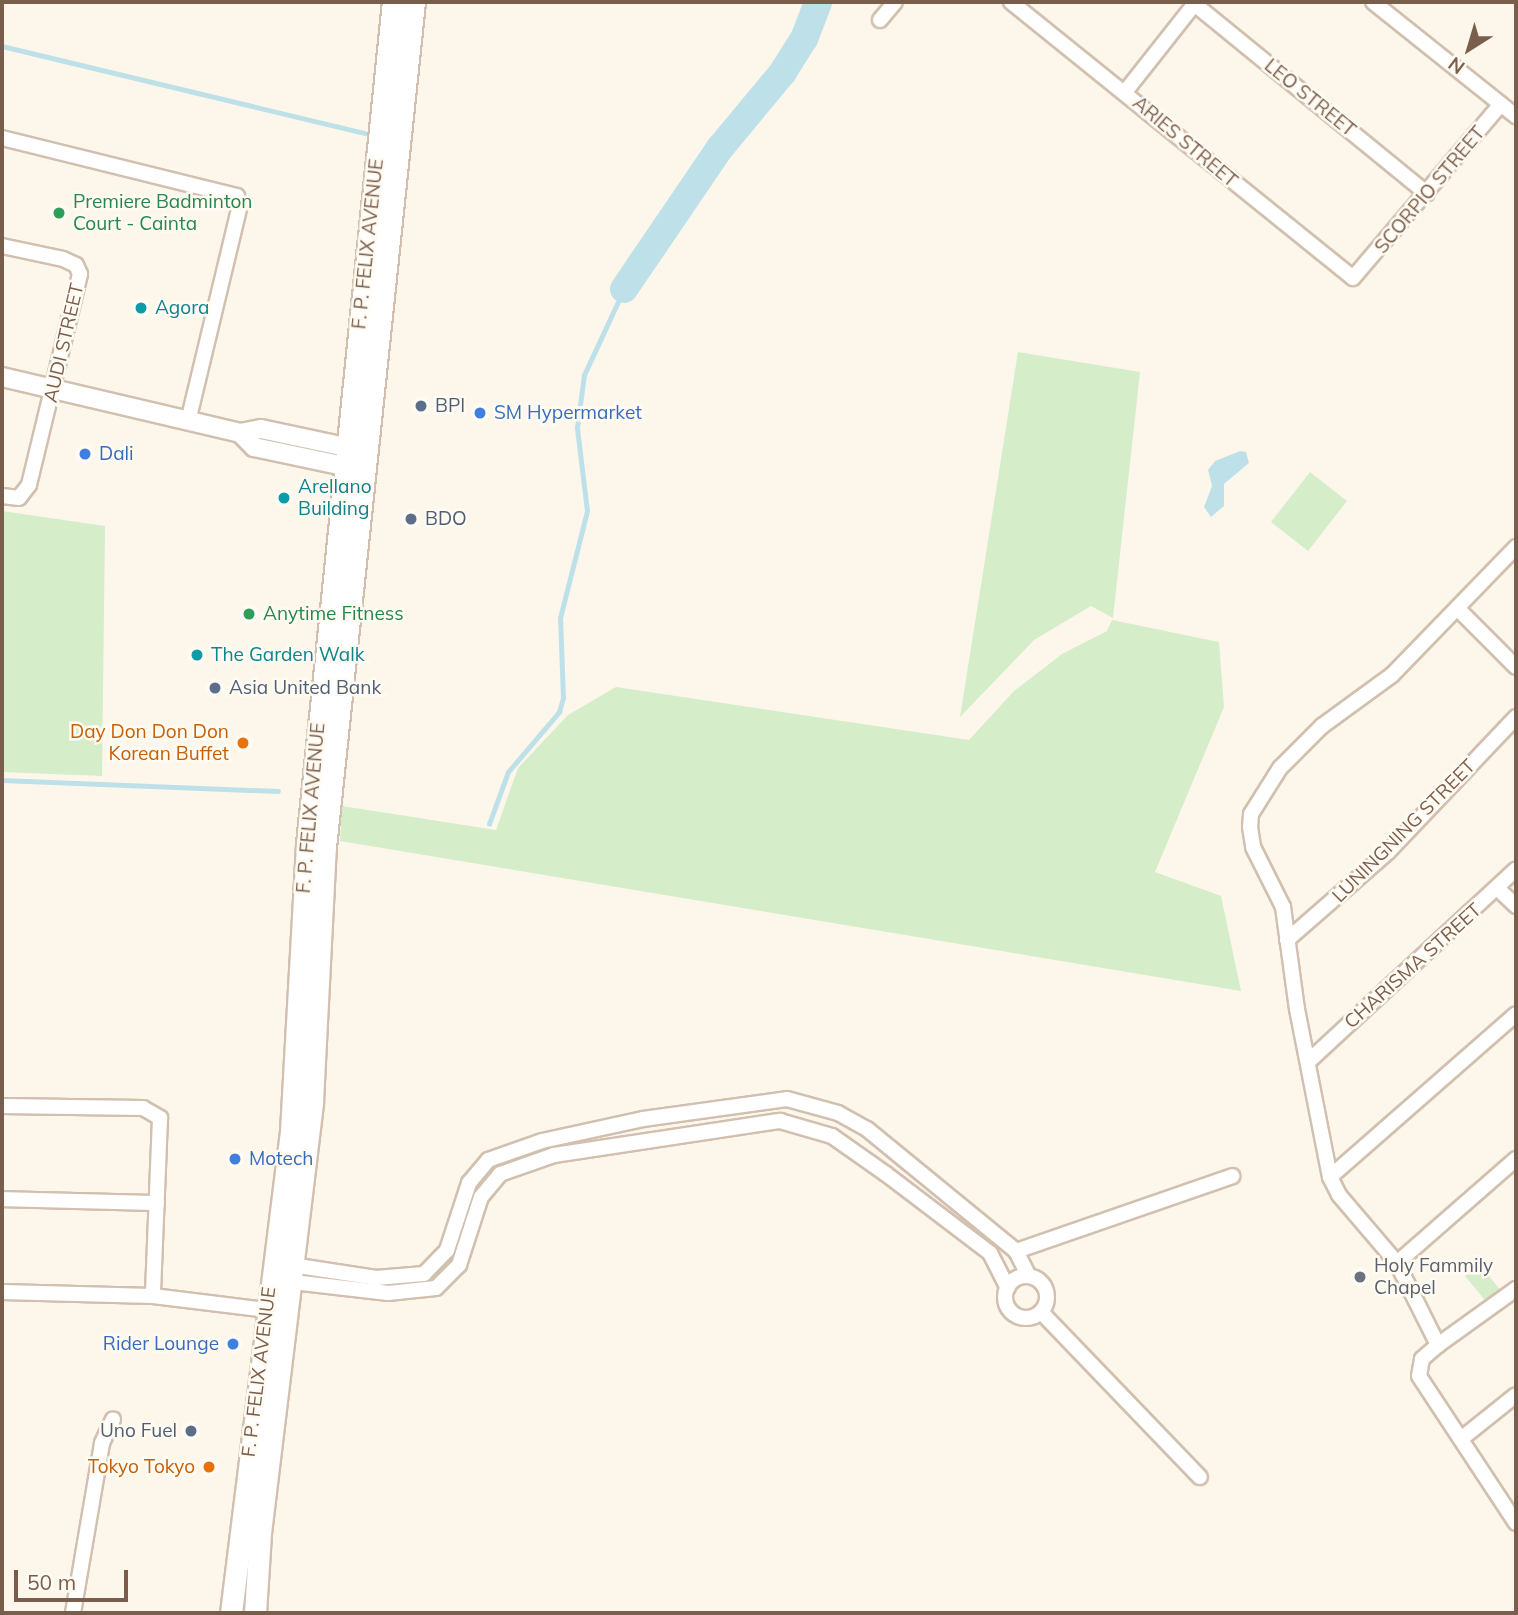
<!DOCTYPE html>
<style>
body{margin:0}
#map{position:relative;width:1518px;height:1615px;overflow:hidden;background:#fdf7eb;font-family:Mulish,sans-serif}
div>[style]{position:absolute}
.green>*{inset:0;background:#d5edc8}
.water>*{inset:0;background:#bee1e9}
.stream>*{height:4.5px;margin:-2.25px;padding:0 2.25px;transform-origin:2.25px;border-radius:2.25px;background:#bee1e9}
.river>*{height:28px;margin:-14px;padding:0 14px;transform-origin:14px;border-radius:14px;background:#bee1e9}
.roads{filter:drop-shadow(2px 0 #d1c0af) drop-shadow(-2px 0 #d1c0af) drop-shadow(0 2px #d1c0af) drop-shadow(0 -2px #d1c0af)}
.minor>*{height:14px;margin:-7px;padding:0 7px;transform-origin:7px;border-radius:7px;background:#fff}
.minor>.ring{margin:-7px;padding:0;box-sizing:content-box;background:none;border:14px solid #fff;border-radius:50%}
.tertiary>*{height:18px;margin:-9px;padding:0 9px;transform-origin:9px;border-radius:9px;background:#fff}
.secondary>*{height:21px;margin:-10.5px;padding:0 10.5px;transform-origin:10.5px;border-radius:10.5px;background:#fff}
.dots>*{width:19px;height:19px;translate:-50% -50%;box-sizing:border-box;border:4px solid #fffbf2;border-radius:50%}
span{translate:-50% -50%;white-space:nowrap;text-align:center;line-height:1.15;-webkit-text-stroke:5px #fffbf2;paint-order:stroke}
.street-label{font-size:19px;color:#7a5e4c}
.leisure-label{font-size:19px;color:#27864d}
.left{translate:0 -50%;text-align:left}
.culture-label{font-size:19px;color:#0d838f}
.service-label{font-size:19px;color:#4e5e75}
.right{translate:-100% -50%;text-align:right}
.shop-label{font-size:19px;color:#366cbe}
.food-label{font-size:19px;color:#c56008}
.worship-label{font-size:19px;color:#5b616d}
.frame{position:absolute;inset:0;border:4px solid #7a5e4c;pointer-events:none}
.north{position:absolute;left:1434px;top:14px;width:70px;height:70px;-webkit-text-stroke:5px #fffbf2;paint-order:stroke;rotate:217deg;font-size:19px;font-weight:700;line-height:28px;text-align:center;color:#7a5e4c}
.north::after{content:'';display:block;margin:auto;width:24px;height:32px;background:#7a5e4c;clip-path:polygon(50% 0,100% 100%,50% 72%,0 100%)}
.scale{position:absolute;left:14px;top:1570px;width:114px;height:32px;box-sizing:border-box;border:4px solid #7a5e4c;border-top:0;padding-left:9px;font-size:21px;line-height:24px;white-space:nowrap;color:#7a5e4c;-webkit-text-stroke:5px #fffbf2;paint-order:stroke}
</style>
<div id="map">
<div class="green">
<i style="clip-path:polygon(1018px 352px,1140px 372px,1113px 618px,1091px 606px,1034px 640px,960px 717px)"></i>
<i style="clip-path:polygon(1310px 472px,1347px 501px,1308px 551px,1271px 522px)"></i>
<i style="clip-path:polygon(2px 511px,105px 526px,102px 776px,2px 772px)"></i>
<i style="clip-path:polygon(1112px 620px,1219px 642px,1224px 707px,1155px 872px,1221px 896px,1241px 991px,340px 841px,342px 806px,496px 830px,518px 768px,568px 715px,616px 687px,969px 740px,1014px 691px,1062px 654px,1107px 631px)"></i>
<i style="clip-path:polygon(1479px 1264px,1502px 1292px,1488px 1304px,1465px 1276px)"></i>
</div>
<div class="water">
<i style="clip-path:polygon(1240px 451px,1246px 452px,1249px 463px,1224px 484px,1224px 506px,1211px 517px,1204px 507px,1212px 486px,1208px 470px,1215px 461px)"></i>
</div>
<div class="stream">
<i style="left:2px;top:46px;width:373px;rotate:13.5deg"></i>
<i style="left:2px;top:780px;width:276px;rotate:2.3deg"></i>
<i style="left:489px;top:824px;width:55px;rotate:-69.9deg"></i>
<i style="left:508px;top:772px;width:79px;rotate:-49.6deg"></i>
<i style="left:559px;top:712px;width:15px;rotate:-74deg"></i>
<i style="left:563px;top:698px;width:80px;rotate:-92.1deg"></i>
<i style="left:560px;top:618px;width:110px;rotate:-75.8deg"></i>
<i style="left:587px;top:511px;width:84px;rotate:-96.9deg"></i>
<i style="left:577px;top:428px;width:53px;rotate:-82.5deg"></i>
<i style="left:584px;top:375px;width:95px;rotate:-65.1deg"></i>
</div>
<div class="river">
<i style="left:624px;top:289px;width:171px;rotate:-55.8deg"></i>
<i style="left:720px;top:148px;width:99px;rotate:-50.3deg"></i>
<i style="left:783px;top:72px;width:39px;rotate:-58deg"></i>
<i style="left:804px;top:39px;width:40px;rotate:-69deg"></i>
</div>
<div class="roads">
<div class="minor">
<i style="left:1011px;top:2px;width:439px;rotate:38.9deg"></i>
<i style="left:1353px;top:278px;width:228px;rotate:-49.6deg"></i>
<i style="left:1192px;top:2px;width:303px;rotate:39.2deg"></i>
<i style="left:1373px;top:2px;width:183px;rotate:38.6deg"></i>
<i style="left:880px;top:20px;width:23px;rotate:-50deg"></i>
<i style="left:1125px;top:92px;width:115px;rotate:-51.7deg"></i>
<i style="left:2px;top:138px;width:242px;rotate:13.9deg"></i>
<i style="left:237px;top:196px;width:9px;rotate:72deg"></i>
<i style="left:240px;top:205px;width:222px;rotate:103.5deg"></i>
<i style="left:2px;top:246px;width:62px;rotate:12deg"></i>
<i style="left:63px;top:259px;width:14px;rotate:25deg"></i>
<i style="left:76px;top:265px;width:10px;rotate:66deg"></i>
<i style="left:80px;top:274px;width:217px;rotate:103.6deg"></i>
<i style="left:29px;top:485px;width:16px;rotate:128deg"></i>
<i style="left:19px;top:498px;width:17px;rotate:-173deg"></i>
<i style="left:1516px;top:547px;width:178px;rotate:134.1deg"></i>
<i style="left:1392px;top:675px;width:87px;rotate:143.9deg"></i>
<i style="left:1322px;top:726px;width:59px;rotate:135deg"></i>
<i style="left:1280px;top:768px;width:54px;rotate:122.2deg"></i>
<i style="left:1251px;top:814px;width:13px;rotate:94deg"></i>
<i style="left:1250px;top:827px;width:20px;rotate:81deg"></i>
<i style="left:1253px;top:847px;width:67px;rotate:63.4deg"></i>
<i style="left:1283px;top:907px;width:103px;rotate:82.2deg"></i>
<i style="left:1297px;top:1009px;width:171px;rotate:78.9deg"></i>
<i style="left:1330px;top:1177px;width:20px;rotate:63deg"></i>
<i style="left:1339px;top:1195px;width:89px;rotate:49.5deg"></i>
<i style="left:1397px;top:1263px;width:92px;rotate:63.4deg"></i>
<i style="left:1438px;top:1345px;width:21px;rotate:139deg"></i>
<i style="left:1422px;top:1359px;width:17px;rotate:100deg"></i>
<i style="left:1419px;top:1376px;width:176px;rotate:56.6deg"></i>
<i style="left:1457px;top:608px;width:83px;rotate:45deg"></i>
<i style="left:1498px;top:889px;width:25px;rotate:43deg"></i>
<i style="left:1287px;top:940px;width:134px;rotate:-41.1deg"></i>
<i style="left:1388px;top:852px;width:186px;rotate:-46.5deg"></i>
<i style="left:1309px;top:1061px;width:282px;rotate:-42.8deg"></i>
<i style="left:2px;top:1106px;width:141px;rotate:0.8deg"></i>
<i style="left:143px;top:1108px;width:20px;rotate:30deg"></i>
<i style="left:160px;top:1118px;width:178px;rotate:92.3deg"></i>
<i style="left:1330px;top:1177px;width:247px;rotate:-41.2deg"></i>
<i style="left:2px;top:1199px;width:155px;rotate:1.5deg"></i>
<i style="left:1016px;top:1251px;width:229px;rotate:-19.1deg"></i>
<i style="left:1397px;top:1263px;width:158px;rotate:-41.2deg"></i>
<i style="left:285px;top:1264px;width:92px;rotate:8.7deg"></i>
<i style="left:376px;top:1278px;width:48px;rotate:-4.8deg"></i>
<i style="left:424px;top:1274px;width:33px;rotate:-46deg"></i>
<i style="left:447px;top:1250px;width:71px;rotate:-71.8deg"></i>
<i style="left:469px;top:1183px;width:30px;rotate:-50deg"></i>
<i style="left:488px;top:1160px;width:57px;rotate:-19.4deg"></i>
<i style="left:542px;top:1141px;width:103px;rotate:-12.3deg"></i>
<i style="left:643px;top:1119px;width:145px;rotate:-7.9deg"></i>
<i style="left:787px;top:1099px;width:53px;rotate:15.4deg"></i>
<i style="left:838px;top:1113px;width:33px;rotate:29deg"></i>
<i style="left:867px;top:1129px;width:193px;rotate:39.3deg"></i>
<i style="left:1016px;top:1251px;width:28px;rotate:63deg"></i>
<i class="ring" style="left:1005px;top:1276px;width:28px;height:28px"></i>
<i style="left:284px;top:1281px;width:105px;rotate:6.6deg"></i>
<i style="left:388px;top:1293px;width:48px;rotate:-5.9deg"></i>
<i style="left:436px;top:1288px;width:33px;rotate:-45deg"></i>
<i style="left:459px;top:1265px;width:71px;rotate:-72.1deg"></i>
<i style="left:481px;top:1197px;width:30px;rotate:-50deg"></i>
<i style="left:500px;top:1174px;width:57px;rotate:-19.4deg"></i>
<i style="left:554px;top:1155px;width:229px;rotate:-8.6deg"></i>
<i style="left:780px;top:1121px;width:54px;rotate:16.1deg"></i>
<i style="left:832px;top:1136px;width:66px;rotate:35.1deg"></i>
<i style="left:886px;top:1174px;width:131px;rotate:37.2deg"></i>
<i style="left:990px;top:1253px;width:39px;rotate:63deg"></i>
<i style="left:2px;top:1292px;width:151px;rotate:1.5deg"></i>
<i style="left:153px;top:1296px;width:124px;rotate:7deg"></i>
<i style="left:1041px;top:1312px;width:229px;rotate:46.1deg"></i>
<i style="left:1438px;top:1345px;width:96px;rotate:-35.7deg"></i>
<i style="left:1461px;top:1439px;width:70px;rotate:-38.7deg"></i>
<i style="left:73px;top:1613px;width:172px;rotate:-80.3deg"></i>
<i style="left:102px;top:1443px;width:26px;rotate:-65deg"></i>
</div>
<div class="tertiary">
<i style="left:2px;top:377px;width:244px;rotate:13.2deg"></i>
<i style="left:240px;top:433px;width:21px;rotate:-11deg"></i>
<i style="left:261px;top:429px;width:101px;rotate:12deg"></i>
<i style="left:240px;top:433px;width:20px;rotate:45deg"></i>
<i style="left:254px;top:447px;width:106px;rotate:11.9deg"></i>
</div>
<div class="secondary">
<i style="left:231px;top:1613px;width:486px;rotate:-82.9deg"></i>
<i style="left:291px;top:1131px;width:287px;rotate:-86.8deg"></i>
<i style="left:307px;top:844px;width:846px;rotate:-84.17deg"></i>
<i style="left:255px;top:1613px;width:80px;rotate:-86.4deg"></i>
<i style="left:260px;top:1533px;width:435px;rotate:-83.1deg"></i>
<i style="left:312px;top:1101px;width:254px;rotate:-87.1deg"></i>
<i style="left:325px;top:847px;width:850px;rotate:-83.99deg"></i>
</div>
</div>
<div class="dots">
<i style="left:59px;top:213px;background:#2e9e5b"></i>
<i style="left:141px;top:308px;background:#0f9aa8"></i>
<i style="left:421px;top:406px;background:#5c6f8a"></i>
<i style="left:480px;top:413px;background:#3f7fe0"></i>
<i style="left:85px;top:454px;background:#3f7fe0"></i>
<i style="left:284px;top:498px;background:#0f9aa8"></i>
<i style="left:411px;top:519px;background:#5c6f8a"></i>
<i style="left:249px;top:614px;background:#2e9e5b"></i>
<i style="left:197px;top:655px;background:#0f9aa8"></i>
<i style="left:215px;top:688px;background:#5c6f8a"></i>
<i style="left:243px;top:743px;background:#e8710a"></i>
<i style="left:235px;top:1159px;background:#3f7fe0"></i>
<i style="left:1360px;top:1277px;background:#6b7280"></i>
<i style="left:233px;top:1344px;background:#3f7fe0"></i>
<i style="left:191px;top:1431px;background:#5c6f8a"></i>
<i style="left:209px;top:1467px;background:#e8710a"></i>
</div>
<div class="street-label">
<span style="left:1310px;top:98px;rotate:39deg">LEO STREET</span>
<span style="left:1185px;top:142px;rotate:40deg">ARIES STREET</span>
<span style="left:1430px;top:190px;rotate:-50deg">SCORPIO STREET</span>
<span style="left:368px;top:244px;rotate:-84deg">F. P. FELIX AVENUE</span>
<span style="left:64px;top:343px;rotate:-77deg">AUDI STREET</span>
<span style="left:311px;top:808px;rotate:-85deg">F. P. FELIX AVENUE</span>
<span style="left:1404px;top:831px;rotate:-45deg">LUNINGNING STREET</span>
<span style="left:1413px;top:966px;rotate:-42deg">CHARISMA STREET</span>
<span style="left:259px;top:1372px;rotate:-83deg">F. P. FELIX AVENUE</span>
</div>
<div class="leisure-label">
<span class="left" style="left:73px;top:213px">Premiere Badminton<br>Court - Cainta</span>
<span class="left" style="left:263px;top:614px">Anytime Fitness</span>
</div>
<div class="culture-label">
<span class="left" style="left:155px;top:308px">Agora</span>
<span class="left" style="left:298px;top:498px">Arellano<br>Building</span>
<span class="left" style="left:211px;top:655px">The Garden Walk</span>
</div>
<div class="service-label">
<span class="left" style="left:435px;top:406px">BPI</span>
<span class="left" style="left:425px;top:519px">BDO</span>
<span class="left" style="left:229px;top:688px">Asia United Bank</span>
<span class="right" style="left:177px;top:1431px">Uno Fuel</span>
</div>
<div class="shop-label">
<span class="left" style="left:494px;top:413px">SM Hypermarket</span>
<span class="left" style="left:99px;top:454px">Dali</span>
<span class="left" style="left:249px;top:1159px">Motech</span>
<span class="right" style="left:219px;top:1344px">Rider Lounge</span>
</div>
<div class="food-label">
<span class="right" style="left:229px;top:743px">Day Don Don Don<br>Korean Buffet</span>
<span class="right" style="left:195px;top:1467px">Tokyo Tokyo</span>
</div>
<div class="worship-label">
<span class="left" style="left:1374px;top:1277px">Holy Fammily<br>Chapel</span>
</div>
<div class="frame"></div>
<div class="north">N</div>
<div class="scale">50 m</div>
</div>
